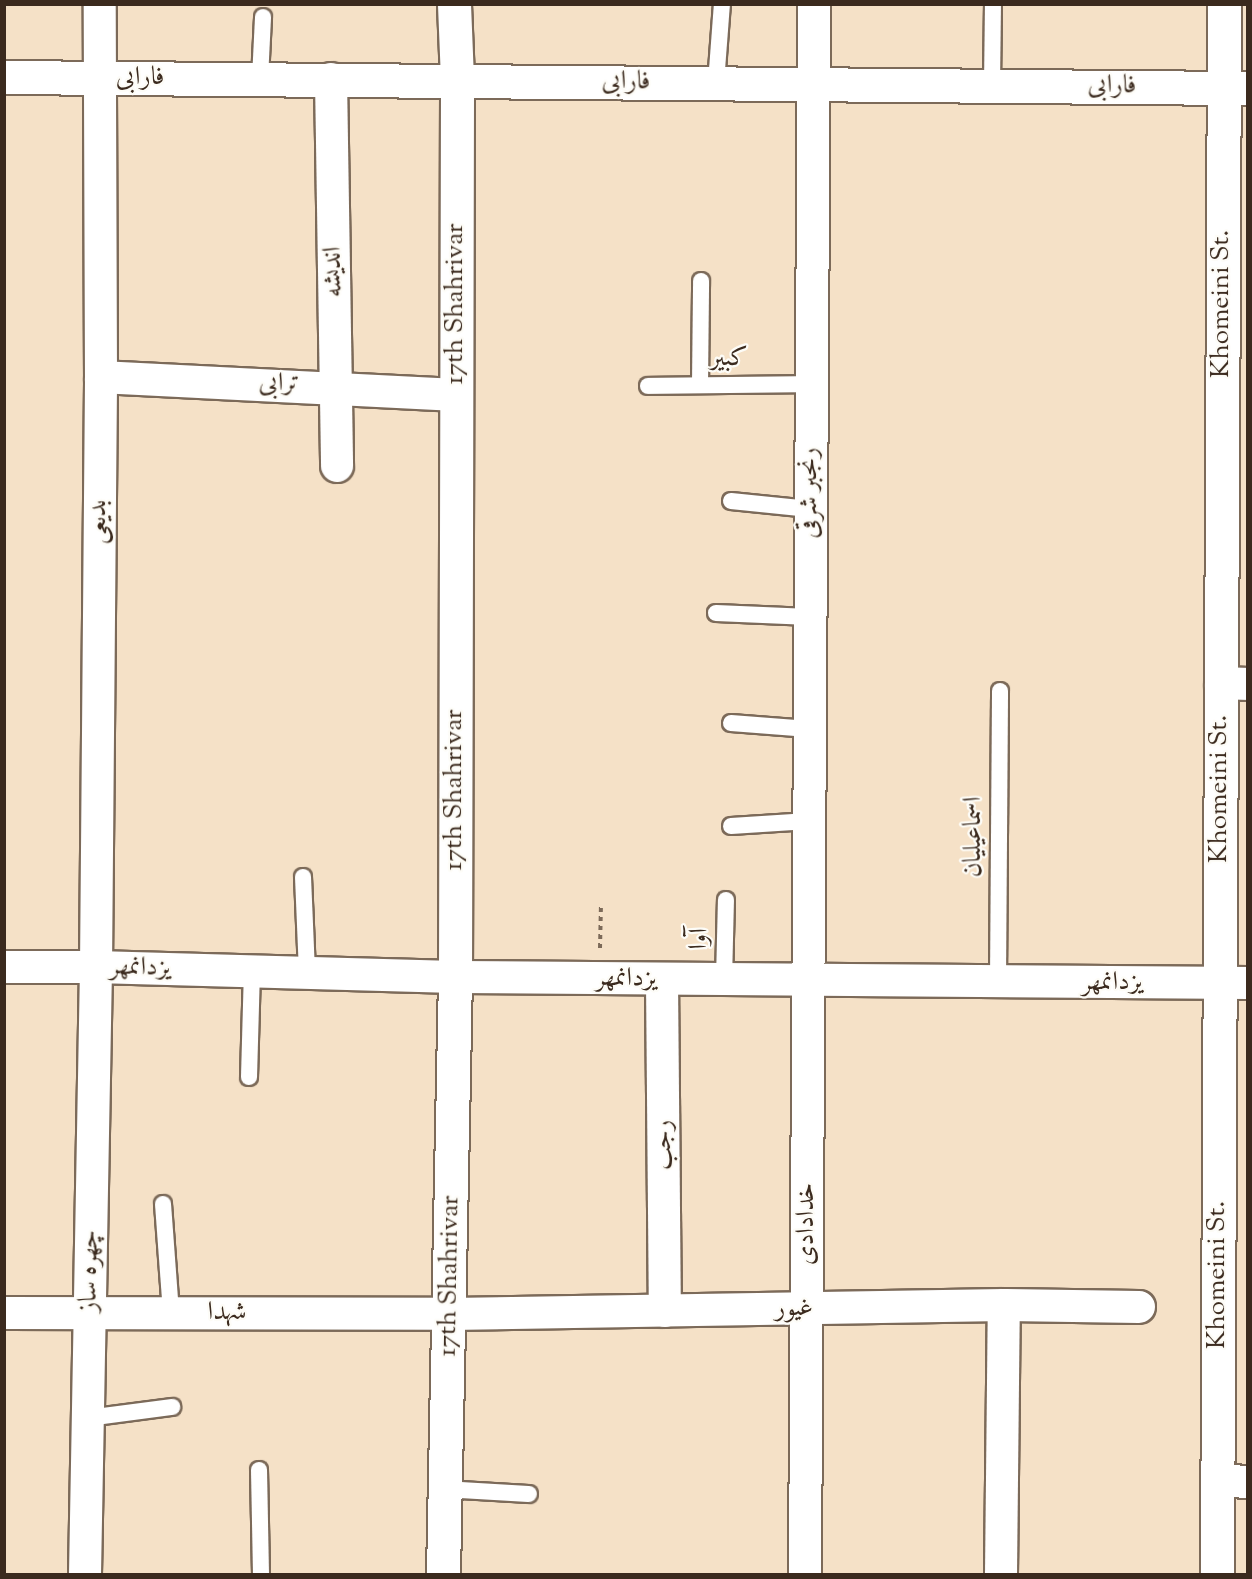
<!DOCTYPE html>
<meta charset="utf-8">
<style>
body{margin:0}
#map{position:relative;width:1252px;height:1579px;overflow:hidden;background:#f5e1c7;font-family:"Sorts Mill Goudy",Amiri,serif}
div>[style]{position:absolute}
.path>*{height:4px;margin-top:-2px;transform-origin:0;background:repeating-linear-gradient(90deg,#7c6a59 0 4.5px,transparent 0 9px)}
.roads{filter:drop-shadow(2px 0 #7c6a59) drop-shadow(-2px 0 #7c6a59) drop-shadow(0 2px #7c6a59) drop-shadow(0 -2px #7c6a59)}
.lane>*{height:16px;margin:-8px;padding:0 8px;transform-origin:8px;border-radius:8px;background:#fff}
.street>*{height:32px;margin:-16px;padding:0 16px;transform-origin:16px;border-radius:16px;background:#fff}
.secondary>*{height:33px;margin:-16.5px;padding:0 16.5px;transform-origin:16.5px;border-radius:16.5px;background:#fff}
span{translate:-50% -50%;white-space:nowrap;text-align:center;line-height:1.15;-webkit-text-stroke:4.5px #fdfcf7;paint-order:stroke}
.street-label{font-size:26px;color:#3b2a1e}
.frame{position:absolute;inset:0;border:6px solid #3b2a1e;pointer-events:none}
</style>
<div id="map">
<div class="path">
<i style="left:600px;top:948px;width:44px;rotate:-88.7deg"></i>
</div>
<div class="roads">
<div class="lane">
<i style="left:260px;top:79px;width:62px;rotate:-87.2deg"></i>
<i style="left:716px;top:83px;width:79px;rotate:-85.7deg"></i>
<i style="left:992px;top:85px;width:81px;rotate:-89.3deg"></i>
<i style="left:700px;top:385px;width:104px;rotate:-89.4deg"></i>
<i style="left:648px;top:386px;width:163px;rotate:-0.7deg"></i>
<i style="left:731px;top:501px;width:79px;rotate:5.8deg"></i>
<i style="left:716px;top:613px;width:94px;rotate:2.4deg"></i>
<i style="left:731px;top:723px;width:78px;rotate:4.4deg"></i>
<i style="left:731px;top:826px;width:78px;rotate:-3.7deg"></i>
<i style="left:303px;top:877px;width:96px;rotate:87.6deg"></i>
<i style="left:724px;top:980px;width:80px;rotate:-88.6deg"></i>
<i style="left:998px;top:982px;width:291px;rotate:-89.6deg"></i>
<i style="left:249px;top:1077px;width:105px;rotate:-88.4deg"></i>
<i style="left:163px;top:1204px;width:109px;rotate:85.8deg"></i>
<i style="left:88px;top:1418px;width:85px;rotate:-7.5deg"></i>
<i style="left:259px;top:1470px;width:104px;rotate:88.9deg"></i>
<i style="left:443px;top:1489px;width:86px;rotate:3.3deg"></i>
</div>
<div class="street">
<i style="left:331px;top:79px;width:387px;rotate:89.1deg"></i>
<i style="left:101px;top:377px;width:355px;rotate:2.9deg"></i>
<i style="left:1221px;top:683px;width:27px;rotate:2deg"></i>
<i style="left:4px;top:967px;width:92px"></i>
<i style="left:96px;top:967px;width:359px;rotate:1.6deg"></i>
<i style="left:455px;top:977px;width:793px;rotate:0.43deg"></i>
<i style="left:662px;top:980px;width:331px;rotate:89.5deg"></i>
<i style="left:4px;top:1313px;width:446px;rotate:0.1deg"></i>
<i style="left:450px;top:1314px;width:554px;rotate:-0.93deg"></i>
<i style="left:1004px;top:1305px;width:135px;rotate:0.8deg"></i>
<i style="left:1218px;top:1480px;width:30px;rotate:4deg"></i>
<i style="left:85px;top:1574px;width:607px;rotate:-88.96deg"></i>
<i style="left:96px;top:967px;width:590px;rotate:-89.51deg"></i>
<i style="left:101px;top:377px;width:373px;rotate:-90.2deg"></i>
<i style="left:805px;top:1574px;width:1570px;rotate:-89.67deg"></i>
<i style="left:1001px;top:1574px;width:269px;rotate:-89.4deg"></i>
</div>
<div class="secondary">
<i style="left:4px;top:77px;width:1244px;rotate:0.51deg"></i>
<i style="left:443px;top:1574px;width:597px;rotate:-88.85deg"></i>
<i style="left:455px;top:977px;width:898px;rotate:-89.87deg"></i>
<i style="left:457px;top:79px;width:75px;rotate:-92.3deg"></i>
<i style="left:1217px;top:1574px;width:1570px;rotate:-89.74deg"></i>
</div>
</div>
<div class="street-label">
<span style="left:140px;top:78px">فارابی</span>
<span style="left:626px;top:82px;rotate:1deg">فارابی</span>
<span style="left:1112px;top:86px;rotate:1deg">فارابی</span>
<span style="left:334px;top:272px;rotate:-91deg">اندیشه</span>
<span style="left:456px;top:304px;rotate:-90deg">17th Shahrivar</span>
<span style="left:1222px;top:304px;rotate:-90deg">Khomeini St.</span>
<span style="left:729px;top:359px">کبیر</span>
<span style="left:279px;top:384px;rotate:2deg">ترابی</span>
<span style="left:810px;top:493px;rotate:-90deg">رنجبر شرقی</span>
<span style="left:99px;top:522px;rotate:-90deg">بدیعی</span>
<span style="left:1220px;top:789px;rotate:-90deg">Khomeini St.</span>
<span style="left:455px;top:790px;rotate:-90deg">17th Shahrivar</span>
<span style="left:974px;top:837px;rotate:-90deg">اسماعیلیان</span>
<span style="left:700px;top:939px;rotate:-88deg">آوا</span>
<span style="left:140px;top:968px;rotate:2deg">یزدانمهر</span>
<span style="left:626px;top:979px;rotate:1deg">یزدانمهر</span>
<span style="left:1112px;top:983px">یزدانمهر</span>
<span style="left:664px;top:1145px;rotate:-90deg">رجب</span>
<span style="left:807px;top:1224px;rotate:-90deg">خدادادی</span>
<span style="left:90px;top:1271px;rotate:-89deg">چهره ساز</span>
<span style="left:1218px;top:1275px;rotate:-90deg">Khomeini St.</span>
<span style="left:450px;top:1276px;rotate:-89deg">17th Shahrivar</span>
<span style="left:794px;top:1309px;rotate:-1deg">غیور</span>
<span style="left:227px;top:1313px">شهدا</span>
</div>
<div class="frame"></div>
</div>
